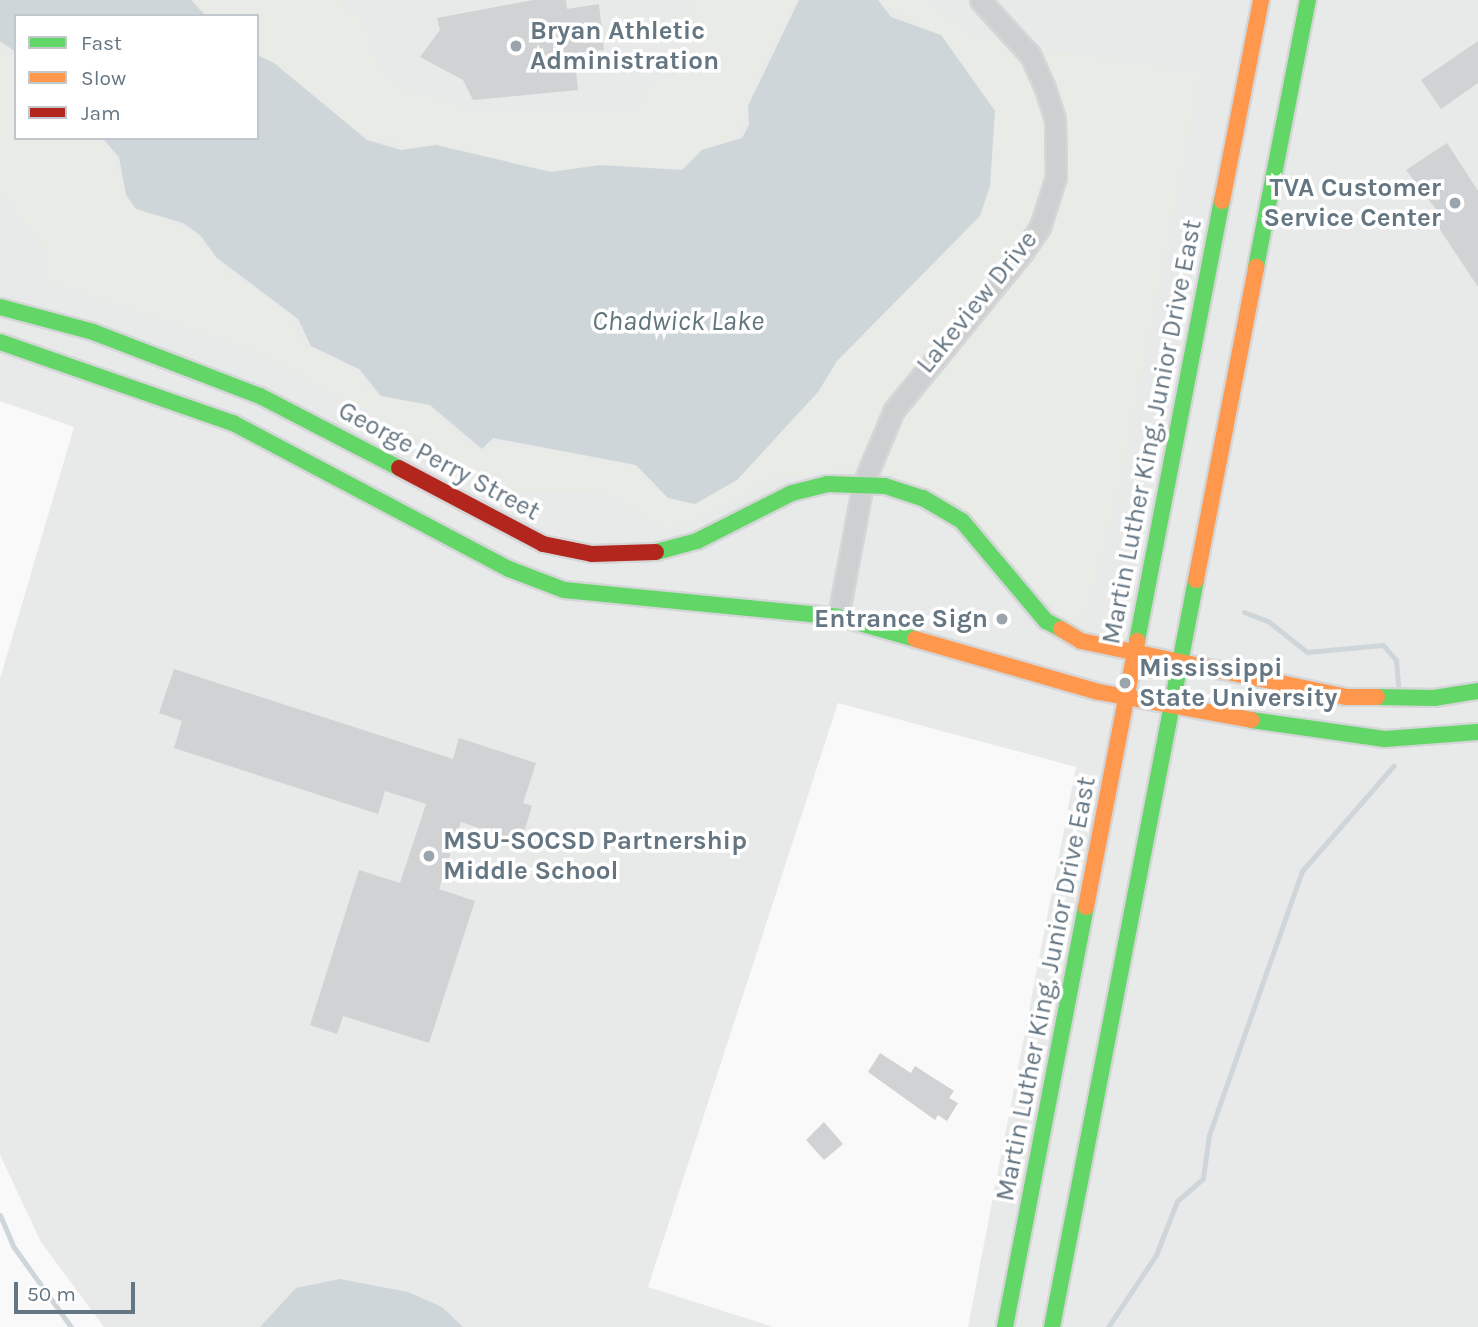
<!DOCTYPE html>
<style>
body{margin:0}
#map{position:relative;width:1478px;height:1327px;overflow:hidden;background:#f9f9f9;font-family:Karla,sans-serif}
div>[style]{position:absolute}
.built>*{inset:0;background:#e8e9e9}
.green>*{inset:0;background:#e8ebe6}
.water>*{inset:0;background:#ced6d9}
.stream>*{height:5px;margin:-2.5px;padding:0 2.5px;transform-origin:2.5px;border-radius:2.5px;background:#ced6d9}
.building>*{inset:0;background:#d0d2d3}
.roads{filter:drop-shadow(2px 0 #d5d6d7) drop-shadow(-2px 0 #d5d6d7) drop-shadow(0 2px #d5d6d7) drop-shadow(0 -2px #d5d6d7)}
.street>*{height:19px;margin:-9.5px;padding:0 9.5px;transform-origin:9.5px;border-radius:9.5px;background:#cecfd0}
.fast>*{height:16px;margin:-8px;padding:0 8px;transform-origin:8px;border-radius:8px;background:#63d668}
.slow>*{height:16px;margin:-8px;padding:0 8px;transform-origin:8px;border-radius:8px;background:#ff974d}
.jam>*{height:16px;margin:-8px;padding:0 8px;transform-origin:8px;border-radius:8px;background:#b3261e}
.dots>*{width:19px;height:19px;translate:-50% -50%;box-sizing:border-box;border:4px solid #fff;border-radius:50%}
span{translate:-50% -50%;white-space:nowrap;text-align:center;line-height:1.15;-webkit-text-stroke:7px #fff;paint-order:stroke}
.poi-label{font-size:26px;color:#657683;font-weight:700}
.left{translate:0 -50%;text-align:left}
.right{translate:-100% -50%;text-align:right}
.street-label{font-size:26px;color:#657683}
.water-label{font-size:28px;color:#60757c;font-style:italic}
.legend{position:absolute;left:14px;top:14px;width:245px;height:126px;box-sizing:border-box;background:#fff;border:2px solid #c1c8cd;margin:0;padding:9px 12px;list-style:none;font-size:21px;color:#657683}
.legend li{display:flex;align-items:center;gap:14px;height:35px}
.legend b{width:35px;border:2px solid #c1c8cd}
.scale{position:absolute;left:14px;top:1282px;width:121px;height:32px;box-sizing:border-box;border:4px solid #657683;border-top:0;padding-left:9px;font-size:21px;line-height:24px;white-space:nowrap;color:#657683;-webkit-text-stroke:5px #fff;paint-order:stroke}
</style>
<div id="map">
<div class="built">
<i style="clip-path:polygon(evenodd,0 0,1478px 0,1478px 1327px,968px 1327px,1076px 767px,838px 703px,648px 1287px,773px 1327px,104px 1327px,41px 1242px,0 1155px,0 679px,74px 427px,0 401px,0 0,16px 16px,257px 16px,257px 138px,16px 138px,16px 16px)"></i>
</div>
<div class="green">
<i style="clip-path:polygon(192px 0,340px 0,347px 12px,357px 9px,377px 62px,396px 87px,479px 113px,629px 113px,644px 104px,643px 87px,676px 75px,692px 38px,685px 22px,695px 0,796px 0,753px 86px,740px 131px,726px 150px,705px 164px,603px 175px,503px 169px,364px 135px,257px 55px,257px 16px,207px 16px)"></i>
<i style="clip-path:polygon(873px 0,924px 0,974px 37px,1201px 73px,1124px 468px,1082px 631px,894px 476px,846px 469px,769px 479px,705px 516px,666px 528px,615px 497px,582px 491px,518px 494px,258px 352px,42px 279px,44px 248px,0 191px,0 47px,16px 57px,16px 138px,97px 138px,112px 154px,130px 205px,195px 233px,229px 274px,285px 308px,304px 347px,351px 368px,370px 391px,429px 406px,468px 443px,575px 452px,636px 467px,652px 480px,938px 35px)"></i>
</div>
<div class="water">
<i style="clip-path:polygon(0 0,191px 0,206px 16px,16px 16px,16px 52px,0 41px)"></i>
<i style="clip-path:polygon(799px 0,878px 0,891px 17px,941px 35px,995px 111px,990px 186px,980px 216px,837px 361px,818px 392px,737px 480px,695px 504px,668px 498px,636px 465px,493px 438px,482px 449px,430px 405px,381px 396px,359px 369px,311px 346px,298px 319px,217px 258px,200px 235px,183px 223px,136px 209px,126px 195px,119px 157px,102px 138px,257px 138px,257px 55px,274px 63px,367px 140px,401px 150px,436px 145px,551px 172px,600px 165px,682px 170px,702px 150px,742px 138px,749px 125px,748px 106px)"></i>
<i style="clip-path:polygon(340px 1279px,408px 1292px,442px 1307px,463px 1327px,260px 1327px,296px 1288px)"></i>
</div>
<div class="stream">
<i style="left:1244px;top:612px;width:26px;rotate:21deg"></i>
<i style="left:1268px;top:621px;width:50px;rotate:38.5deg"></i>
<i style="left:1307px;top:652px;width:76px;rotate:-5.3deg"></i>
<i style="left:1383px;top:645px;width:20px;rotate:49deg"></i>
<i style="left:1396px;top:660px;width:25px;rotate:85deg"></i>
<i style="left:0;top:1215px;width:34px;rotate:67deg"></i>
<i style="left:13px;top:1246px;width:100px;rotate:54.4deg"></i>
<i style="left:1108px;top:1327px;width:87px;rotate:-56.3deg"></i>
<i style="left:1156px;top:1255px;width:58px;rotate:-68.7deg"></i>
<i style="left:1177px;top:1201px;width:35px;rotate:-41deg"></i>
<i style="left:1203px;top:1178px;width:43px;rotate:-82.1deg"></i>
<i style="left:1209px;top:1135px;width:280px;rotate:-70.6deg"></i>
<i style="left:1302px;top:871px;width:140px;rotate:-49deg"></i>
</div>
<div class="building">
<i style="clip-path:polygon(533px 0,566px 0,567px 9px,599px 4px,604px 50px,574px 53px,578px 90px,473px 100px,463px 80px,420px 57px,440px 30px,437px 18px)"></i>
<i style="clip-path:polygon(1478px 41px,1478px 83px,1441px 109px,1421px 80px)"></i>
<i style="clip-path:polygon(1447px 143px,1478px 191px,1478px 287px,1435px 222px,1442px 217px,1406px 170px)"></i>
<i style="clip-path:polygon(174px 669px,453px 759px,459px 738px,536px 763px,523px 803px,532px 806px,521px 842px,461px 822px,439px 889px,475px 901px,429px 1043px,343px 1016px,337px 1034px,310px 1025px,359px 870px,400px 883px,426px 804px,385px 791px,378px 814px,174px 748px,182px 721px,159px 713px)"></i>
<i style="clip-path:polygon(880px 1053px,911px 1073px,915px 1066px,954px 1091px,949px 1098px,958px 1103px,947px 1121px,938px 1115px,935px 1120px,868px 1072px)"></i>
<i style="clip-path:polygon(824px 1122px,843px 1144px,824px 1160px,806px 1140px)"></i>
</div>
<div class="roads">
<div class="street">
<i style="left:838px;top:617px;width:135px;rotate:-79.4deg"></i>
<i style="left:863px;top:484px;width:80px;rotate:-67.3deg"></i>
<i style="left:894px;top:410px;width:203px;rotate:-50.8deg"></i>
<i style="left:1022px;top:253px;width:32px;rotate:-55deg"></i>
<i style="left:1040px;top:227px;width:52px;rotate:-72.3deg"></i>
<i style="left:1056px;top:177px;width:58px;rotate:-91deg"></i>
<i style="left:1055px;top:119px;width:33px;rotate:-108deg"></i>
<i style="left:1045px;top:88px;width:36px;rotate:-114deg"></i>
<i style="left:1030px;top:55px;width:74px;rotate:-132.3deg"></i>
</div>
<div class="fast">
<i style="left:1256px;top:267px;width:272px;rotate:-79deg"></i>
<i style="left:0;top:307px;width:96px;rotate:15deg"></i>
<i style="left:93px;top:332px;width:179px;rotate:21deg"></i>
<i style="left:260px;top:396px;width:157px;rotate:27.4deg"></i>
<i style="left:0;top:342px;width:247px;rotate:19.2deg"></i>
<i style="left:233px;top:423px;width:312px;rotate:27.9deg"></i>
<i style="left:509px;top:569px;width:59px;rotate:20.9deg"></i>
<i style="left:564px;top:590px;width:275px;rotate:5.6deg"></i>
<i style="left:838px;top:617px;width:80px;rotate:15.9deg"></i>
<i style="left:656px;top:552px;width:42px;rotate:-15deg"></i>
<i style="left:697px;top:541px;width:106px;rotate:-26.8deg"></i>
<i style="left:792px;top:493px;width:36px;rotate:-14deg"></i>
<i style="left:827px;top:484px;width:58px;rotate:2deg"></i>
<i style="left:885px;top:486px;width:40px;rotate:18deg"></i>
<i style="left:923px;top:498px;width:45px;rotate:30.5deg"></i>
<i style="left:962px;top:521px;width:131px;rotate:50deg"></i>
<i style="left:1046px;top:621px;width:17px;rotate:28deg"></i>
<i style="left:1137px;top:641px;width:448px;rotate:-79.1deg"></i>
<i style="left:1377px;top:697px;width:57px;rotate:1deg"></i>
<i style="left:1434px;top:698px;width:45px;rotate:-9deg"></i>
<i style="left:1251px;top:720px;width:135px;rotate:8.1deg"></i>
<i style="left:1385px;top:739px;width:93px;rotate:-4.3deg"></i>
<i style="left:1005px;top:1327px;width:428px;rotate:-79.1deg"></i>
<i style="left:1052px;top:1327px;width:761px;rotate:-79.09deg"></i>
</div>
<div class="slow">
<i style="left:1222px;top:201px;width:205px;rotate:-79deg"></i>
<i style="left:1196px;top:580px;width:319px;rotate:-79.1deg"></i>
<i style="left:1061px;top:629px;width:23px;rotate:31deg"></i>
<i style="left:1081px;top:641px;width:272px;rotate:11.9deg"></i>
<i style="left:1347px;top:697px;width:30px"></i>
<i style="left:915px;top:639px;width:191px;rotate:16.1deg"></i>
<i style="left:1099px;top:692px;width:155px;rotate:10.4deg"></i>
<i style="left:1086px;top:907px;width:271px;rotate:-79.1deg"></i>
</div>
<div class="jam">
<i style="left:399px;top:468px;width:163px;rotate:27.8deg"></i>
<i style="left:543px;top:544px;width:50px;rotate:11.5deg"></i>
<i style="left:592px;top:554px;width:64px;rotate:-1.8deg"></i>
</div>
</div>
<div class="dots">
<i style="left:516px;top:46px;background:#99a4ac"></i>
<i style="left:1455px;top:203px;background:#99a4ac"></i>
<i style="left:1002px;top:619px;background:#99a4ac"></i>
<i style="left:1125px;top:683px;background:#99a4ac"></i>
<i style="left:429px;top:856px;background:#99a4ac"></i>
</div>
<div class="poi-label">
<span class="left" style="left:530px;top:46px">Bryan Athletic<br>Administration</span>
<span class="right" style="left:1441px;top:203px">TVA Customer<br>Service Center</span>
<span class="right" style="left:988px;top:619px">Entrance Sign</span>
<span class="left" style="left:1139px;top:683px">Mississippi<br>State University</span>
<span class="left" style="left:443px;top:856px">MSU-SOCSD Partnership<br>Middle School</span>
</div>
<div class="street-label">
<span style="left:977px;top:302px;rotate:-51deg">Lakeview Drive</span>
<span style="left:1152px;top:432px;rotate:-79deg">Martin Luther King, Junior Drive East</span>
<span style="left:439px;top:461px;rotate:28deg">George Perry Street</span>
<span style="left:1046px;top:989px;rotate:-79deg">Martin Luther King, Junior Drive East</span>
</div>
<div class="water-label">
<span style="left:678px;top:321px">Chadwick Lake</span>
</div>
<ul class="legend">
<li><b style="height:9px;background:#63d668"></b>Fast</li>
<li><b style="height:9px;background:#ff974d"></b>Slow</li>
<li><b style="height:9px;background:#b3261e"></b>Jam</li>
</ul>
<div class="scale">50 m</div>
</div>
